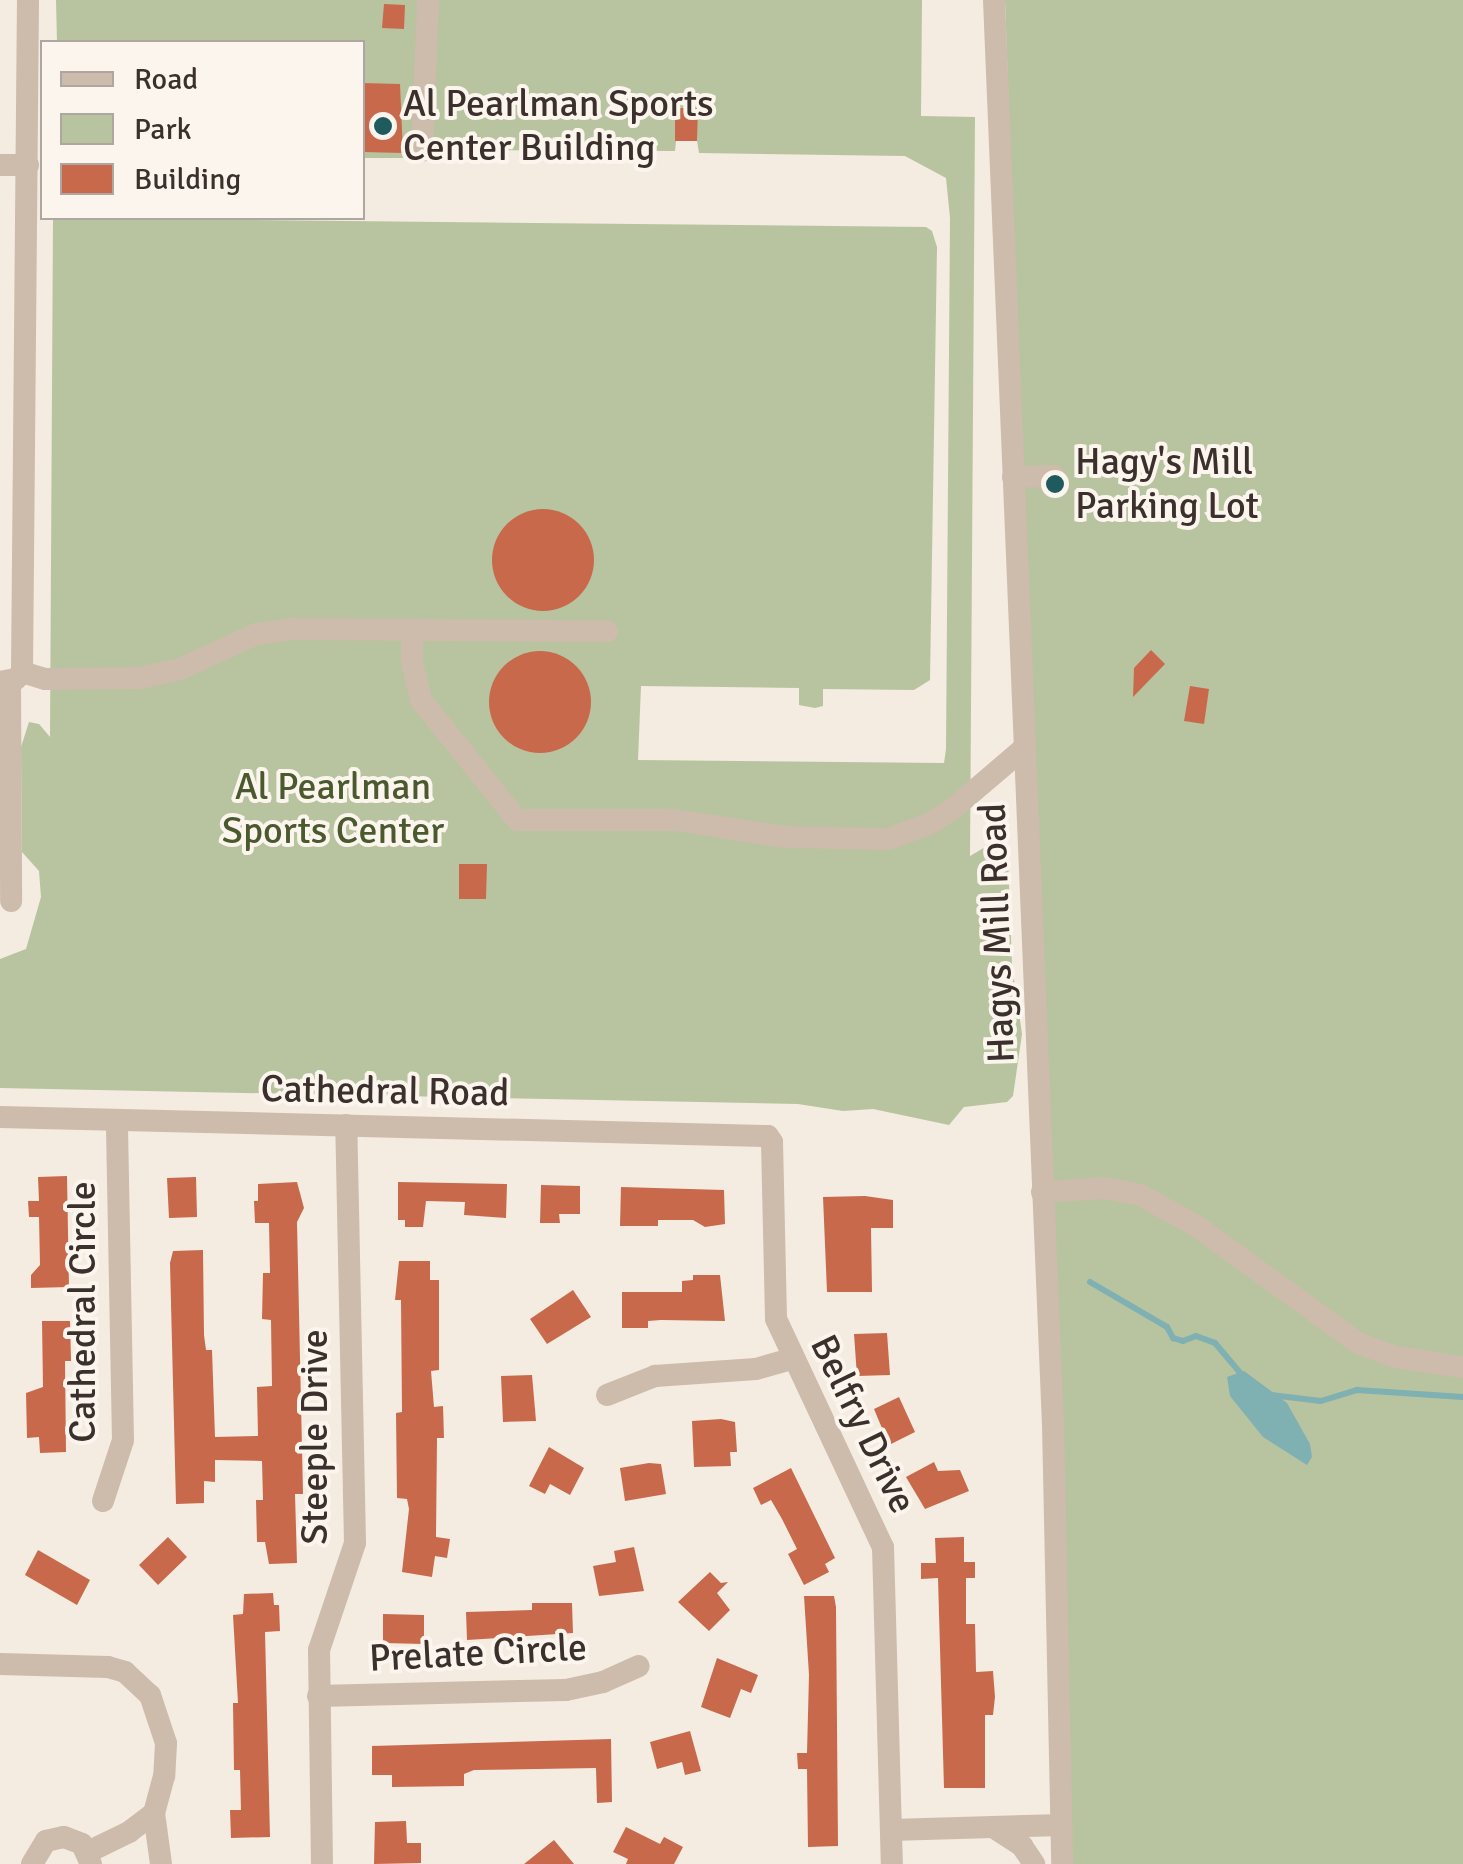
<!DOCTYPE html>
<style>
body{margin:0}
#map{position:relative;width:1463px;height:1864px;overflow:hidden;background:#f4ebe1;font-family:Signika,sans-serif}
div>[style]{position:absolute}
.green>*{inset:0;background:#b8c4a0}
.water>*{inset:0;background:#7fb0b2}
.stream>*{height:6px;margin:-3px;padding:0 3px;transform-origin:3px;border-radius:3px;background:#7fb0b2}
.building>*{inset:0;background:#c8694b}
.round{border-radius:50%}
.minor>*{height:22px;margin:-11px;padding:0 11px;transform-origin:11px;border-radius:11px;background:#cdbbac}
.dots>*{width:28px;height:28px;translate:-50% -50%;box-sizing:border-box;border:5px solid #fbf5ee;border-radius:50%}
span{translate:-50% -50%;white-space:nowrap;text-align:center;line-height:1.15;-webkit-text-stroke:8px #fbf5ee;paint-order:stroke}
.poi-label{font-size:38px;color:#3b302b}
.left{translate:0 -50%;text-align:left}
.park-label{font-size:38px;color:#4a5a2e}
.street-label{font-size:38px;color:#3b302b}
.legend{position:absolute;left:40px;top:40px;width:325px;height:180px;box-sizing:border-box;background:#fbf5ee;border:2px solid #aea6a0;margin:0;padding:12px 18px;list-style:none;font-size:30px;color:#3b302b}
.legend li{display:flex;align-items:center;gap:20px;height:50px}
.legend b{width:50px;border:2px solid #aea6a0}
</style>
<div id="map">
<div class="green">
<i style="clip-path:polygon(56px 0,922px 0,921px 116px,975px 117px,970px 856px,987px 846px,1008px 857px,1012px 966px,1022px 1034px,1013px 1096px,1007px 1102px,964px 1107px,949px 1125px,873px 1109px,843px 1111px,798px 1104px,0 1088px,0 959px,26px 949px,41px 897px,39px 871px,22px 852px,21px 747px,29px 722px,39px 724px,50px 737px,53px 218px,926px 227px,932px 231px,937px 247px,930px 680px,914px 690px,823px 689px,823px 706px,815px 708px,799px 705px,799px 688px,641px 686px,638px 760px,944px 763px,946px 749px,950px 218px,946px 178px,905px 156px,699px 153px,697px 141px,676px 141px,675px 151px,446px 150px,433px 158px,363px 158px,362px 42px,57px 42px)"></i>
<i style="clip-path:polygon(1005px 0,1463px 0,1463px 1864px,1071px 1864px)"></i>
</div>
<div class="water">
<i style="clip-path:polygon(1244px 1371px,1287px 1403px,1310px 1444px,1312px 1457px,1307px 1465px,1263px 1437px,1230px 1396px,1227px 1377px)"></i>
</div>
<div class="stream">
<i style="left:1090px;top:1282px;width:89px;rotate:30.3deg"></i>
<i style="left:1167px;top:1327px;width:13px;rotate:61deg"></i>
<i style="left:1173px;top:1338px;width:10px;rotate:17deg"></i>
<i style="left:1183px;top:1341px;width:14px;rotate:-21deg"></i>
<i style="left:1196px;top:1336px;width:20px;rotate:20deg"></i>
<i style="left:1215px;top:1343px;width:42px;rotate:49.8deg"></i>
<i style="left:1271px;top:1395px;width:50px;rotate:6.8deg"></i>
<i style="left:1321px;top:1401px;width:38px;rotate:-17deg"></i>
<i style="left:1357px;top:1390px;width:106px;rotate:3.8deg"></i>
</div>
<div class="building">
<i style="clip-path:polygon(384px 4px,405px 5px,404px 29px,382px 28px)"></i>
<i style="clip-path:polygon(362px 83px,400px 84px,403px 153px,362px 152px)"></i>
<i style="clip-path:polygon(675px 108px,698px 108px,697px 141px,675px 141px)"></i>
<i class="round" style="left:492px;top:509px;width:102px;height:102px"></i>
<i style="clip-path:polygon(1151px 650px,1165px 664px,1133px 697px,1134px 668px)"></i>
<i class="round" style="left:489px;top:651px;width:102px;height:102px"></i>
<i style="clip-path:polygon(1190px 686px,1209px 689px,1204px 724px,1184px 721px)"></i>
<i style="clip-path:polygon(459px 864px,487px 864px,486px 899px,459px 899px)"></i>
<i style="clip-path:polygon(67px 1176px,69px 1287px,31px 1288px,31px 1275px,40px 1265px,39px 1217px,29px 1217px,28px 1201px,39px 1201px,38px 1177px)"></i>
<i style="clip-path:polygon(196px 1177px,197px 1217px,169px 1218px,167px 1178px)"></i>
<i style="clip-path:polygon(297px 1182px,304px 1208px,297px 1222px,303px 1494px,295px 1494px,297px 1563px,269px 1564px,265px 1542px,257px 1542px,256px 1500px,263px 1500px,262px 1461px,215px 1460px,215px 1482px,204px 1481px,204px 1503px,176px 1504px,170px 1263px,173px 1251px,203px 1250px,204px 1335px,206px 1350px,212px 1350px,215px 1437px,258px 1436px,257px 1387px,272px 1386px,271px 1320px,262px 1319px,263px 1273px,270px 1273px,269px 1223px,255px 1223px,254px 1201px,258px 1201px,258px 1184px)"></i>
<i style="clip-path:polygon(398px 1182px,507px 1184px,506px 1218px,464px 1215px,465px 1202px,426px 1201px,423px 1227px,405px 1227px,405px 1220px,398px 1220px)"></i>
<i style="clip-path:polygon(541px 1185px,580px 1186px,580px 1214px,559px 1214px,560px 1223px,540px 1223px)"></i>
<i style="clip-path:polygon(621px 1187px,724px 1190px,725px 1224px,705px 1227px,693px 1220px,658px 1220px,658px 1226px,620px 1226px)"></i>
<i style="clip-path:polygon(865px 1196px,893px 1200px,893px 1228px,871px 1228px,872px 1292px,827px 1292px,823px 1197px)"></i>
<i style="clip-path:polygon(399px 1261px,430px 1261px,430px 1280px,439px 1280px,439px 1370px,431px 1371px,434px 1407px,443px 1406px,444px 1438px,437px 1438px,436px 1537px,450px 1539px,447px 1558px,435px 1556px,432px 1577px,402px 1572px,409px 1509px,407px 1499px,397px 1498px,396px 1413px,402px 1412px,401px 1300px,395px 1300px)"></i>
<i style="clip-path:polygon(693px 1275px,720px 1275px,725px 1321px,661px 1320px,648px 1321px,648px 1328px,622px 1328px,622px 1292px,682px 1292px,682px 1281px,693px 1280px)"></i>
<i style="clip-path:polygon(573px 1290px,591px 1317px,547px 1344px,530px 1319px)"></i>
<i style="clip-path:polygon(42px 1321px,70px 1321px,71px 1361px,65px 1361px,66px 1452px,40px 1453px,39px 1437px,27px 1438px,26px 1393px,43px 1387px)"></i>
<i style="clip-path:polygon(887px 1333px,890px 1375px,857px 1376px,854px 1334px)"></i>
<i style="clip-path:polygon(532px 1375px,536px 1421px,503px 1422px,501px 1376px)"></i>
<i style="clip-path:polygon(899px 1397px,915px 1432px,889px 1445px,874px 1409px)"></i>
<i style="clip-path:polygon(721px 1419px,735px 1422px,737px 1452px,730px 1452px,731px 1466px,694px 1467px,692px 1421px)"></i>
<i style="clip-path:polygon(549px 1447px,584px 1468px,570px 1495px,550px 1484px,545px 1494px,529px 1486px)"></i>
<i style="clip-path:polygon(934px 1462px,938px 1471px,960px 1470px,969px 1491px,925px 1509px,906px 1477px)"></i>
<i style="clip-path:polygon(649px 1463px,661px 1464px,666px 1494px,625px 1501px,620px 1468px)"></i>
<i style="clip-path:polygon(791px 1468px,835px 1558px,825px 1564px,829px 1572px,804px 1585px,788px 1554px,797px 1549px,782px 1519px,771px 1500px,761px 1505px,753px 1488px)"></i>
<i style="clip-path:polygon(168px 1537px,187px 1557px,158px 1585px,139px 1565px)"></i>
<i style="clip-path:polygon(964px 1537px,964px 1562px,975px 1562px,975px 1578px,966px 1578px,966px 1624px,975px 1624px,976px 1672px,993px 1671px,995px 1697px,993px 1715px,985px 1715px,985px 1788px,944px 1788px,938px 1578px,921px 1579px,921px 1563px,936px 1563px,935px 1538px)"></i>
<i style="clip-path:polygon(634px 1547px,644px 1591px,599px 1596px,593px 1566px,616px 1562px,614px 1551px)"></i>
<i style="clip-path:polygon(38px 1550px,90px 1580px,77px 1605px,25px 1575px)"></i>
<i style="clip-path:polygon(710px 1572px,721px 1583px,728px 1582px,717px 1593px,730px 1610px,709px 1631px,678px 1602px)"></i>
<i style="clip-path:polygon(273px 1593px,274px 1605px,279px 1605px,280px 1631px,265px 1632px,270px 1837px,231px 1838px,230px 1810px,241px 1810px,240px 1770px,234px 1770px,233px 1703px,238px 1703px,233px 1615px,243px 1614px,244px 1594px)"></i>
<i style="clip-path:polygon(804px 1596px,834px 1596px,836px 1607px,838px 1846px,808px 1847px,807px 1769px,798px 1769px,797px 1753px,807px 1753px,809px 1675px)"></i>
<i style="clip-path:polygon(532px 1603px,572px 1603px,573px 1633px,467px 1640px,466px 1612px,532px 1610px)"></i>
<i style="clip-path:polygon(383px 1614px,424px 1615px,424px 1644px,383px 1643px)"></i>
<i style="clip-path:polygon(717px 1658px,758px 1675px,751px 1693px,741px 1689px,730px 1718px,701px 1707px)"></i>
<i style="clip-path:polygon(690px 1731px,701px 1771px,685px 1775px,682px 1762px,657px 1769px,650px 1742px)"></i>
<i style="clip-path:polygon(611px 1739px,612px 1802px,597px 1803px,596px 1768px,474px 1770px,464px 1774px,464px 1786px,392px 1787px,392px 1775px,372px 1775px,372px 1746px)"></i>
<i style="clip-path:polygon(406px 1821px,407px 1843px,421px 1843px,421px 1863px,374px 1864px,375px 1822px)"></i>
<i style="clip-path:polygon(626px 1827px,660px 1844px,664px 1837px,683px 1847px,674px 1864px,626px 1864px,628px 1859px,613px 1852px)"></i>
<i style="clip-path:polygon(554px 1840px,574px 1864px,524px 1864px)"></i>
</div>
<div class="minor">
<i style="left:994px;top:0;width:1424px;rotate:87.63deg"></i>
<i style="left:1053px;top:1423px;width:441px;rotate:88.8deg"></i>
<i style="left:422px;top:151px;width:151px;rotate:-87.7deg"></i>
<i style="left:0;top:165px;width:28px"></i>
<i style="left:1013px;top:477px;width:41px;rotate:-1.4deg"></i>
<i style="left:412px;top:629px;width:34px;rotate:90deg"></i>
<i style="left:412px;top:663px;width:38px;rotate:76deg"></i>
<i style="left:421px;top:700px;width:154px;rotate:51.3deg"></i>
<i style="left:517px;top:820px;width:159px"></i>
<i style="left:676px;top:820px;width:110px;rotate:8.9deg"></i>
<i style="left:785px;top:837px;width:103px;rotate:1.1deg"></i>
<i style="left:888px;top:839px;width:46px;rotate:-20.4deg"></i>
<i style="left:931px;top:823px;width:29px;rotate:-34deg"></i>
<i style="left:955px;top:807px;width:91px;rotate:-40.5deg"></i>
<i style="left:22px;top:672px;width:24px;rotate:17deg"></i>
<i style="left:45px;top:679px;width:96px;rotate:-0.6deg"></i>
<i style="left:141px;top:678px;width:40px;rotate:-13deg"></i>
<i style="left:180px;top:669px;width:84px;rotate:-24.7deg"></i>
<i style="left:256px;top:634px;width:36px;rotate:-8deg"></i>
<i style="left:292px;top:629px;width:315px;rotate:0.4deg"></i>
<i style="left:0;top:682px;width:16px;rotate:-11deg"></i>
<i style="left:16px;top:679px;width:9px;rotate:-49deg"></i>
<i style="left:22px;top:672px;width:672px;rotate:-89.49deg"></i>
<i style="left:10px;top:682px;width:219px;rotate:89.7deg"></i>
<i style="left:0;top:1117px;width:768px;rotate:1.42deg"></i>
<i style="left:768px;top:1136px;width:7px;rotate:56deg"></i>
<i style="left:772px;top:1142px;width:177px;rotate:88.7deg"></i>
<i style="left:776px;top:1319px;width:252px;rotate:64.9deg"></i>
<i style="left:883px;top:1547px;width:317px;rotate:88.4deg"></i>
<i style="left:1042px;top:1192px;width:63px;rotate:-3.6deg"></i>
<i style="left:1105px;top:1188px;width:36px;rotate:11deg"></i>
<i style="left:1140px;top:1195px;width:63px;rotate:28.6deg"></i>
<i style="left:1195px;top:1225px;width:201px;rotate:35.9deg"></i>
<i style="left:1358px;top:1343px;width:40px;rotate:20.2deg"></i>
<i style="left:1396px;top:1357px;width:68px;rotate:8.5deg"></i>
<i style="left:607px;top:1395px;width:52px;rotate:-21.6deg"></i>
<i style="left:655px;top:1376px;width:101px;rotate:-4deg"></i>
<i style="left:756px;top:1369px;width:37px;rotate:-16deg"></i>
<i style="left:103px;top:1501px;width:64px;rotate:-71.8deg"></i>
<i style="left:123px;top:1440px;width:320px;rotate:-91.1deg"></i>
<i style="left:0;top:1664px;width:108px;rotate:1.6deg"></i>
<i style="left:108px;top:1667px;width:18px;rotate:16deg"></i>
<i style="left:125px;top:1672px;width:34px;rotate:43deg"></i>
<i style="left:150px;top:1695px;width:51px;rotate:71.6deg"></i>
<i style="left:166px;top:1743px;width:33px;rotate:93deg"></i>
<i style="left:164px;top:1776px;width:38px;rotate:105deg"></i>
<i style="left:154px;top:1813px;width:51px;rotate:82.2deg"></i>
<i style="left:318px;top:1696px;width:248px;rotate:-1.4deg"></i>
<i style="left:566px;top:1690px;width:38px;rotate:-12deg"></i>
<i style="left:603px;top:1682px;width:39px;rotate:-24deg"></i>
<i style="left:993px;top:1827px;width:35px;rotate:33deg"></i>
<i style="left:1022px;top:1846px;width:22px;rotate:56deg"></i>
<i style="left:891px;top:1830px;width:171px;rotate:-1.7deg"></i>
<i style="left:88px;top:1852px;width:46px;rotate:-26deg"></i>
<i style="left:129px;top:1832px;width:31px;rotate:-37deg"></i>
<i style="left:32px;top:1864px;width:27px;rotate:-59deg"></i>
<i style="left:46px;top:1841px;width:18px;rotate:-13deg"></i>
<i style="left:64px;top:1837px;width:19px;rotate:21deg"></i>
<i style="left:82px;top:1844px;width:22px;rotate:66deg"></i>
<i style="left:322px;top:1864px;width:214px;rotate:-90.8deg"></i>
<i style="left:319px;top:1650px;width:113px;rotate:-71.4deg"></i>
<i style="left:355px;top:1543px;width:418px;rotate:-91.2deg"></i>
</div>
<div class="dots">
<i style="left:383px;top:126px;background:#1f5a5e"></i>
<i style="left:1055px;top:484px;background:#1f5a5e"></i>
</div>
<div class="poi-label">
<span class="left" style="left:403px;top:126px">Al Pearlman Sports<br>Center Building</span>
<span class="left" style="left:1075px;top:484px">Hagy's Mill<br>Parking Lot</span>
</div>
<div class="park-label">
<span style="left:333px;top:809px">Al Pearlman<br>Sports Center</span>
</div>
<div class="street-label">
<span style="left:997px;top:933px;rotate:-92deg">Hagys Mill Road</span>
<span style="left:385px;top:1091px;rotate:1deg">Cathedral Road</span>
<span style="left:83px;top:1312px;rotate:-90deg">Cathedral Circle</span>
<span style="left:863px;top:1424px;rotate:64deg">Belfry Drive</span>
<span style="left:315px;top:1437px;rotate:-90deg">Steeple Drive</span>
<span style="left:478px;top:1653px;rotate:-3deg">Prelate Circle</span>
</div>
<ul class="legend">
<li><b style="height:12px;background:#cdbbac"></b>Road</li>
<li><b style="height:28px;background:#b8c4a0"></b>Park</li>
<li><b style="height:28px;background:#c8694b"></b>Building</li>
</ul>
</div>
